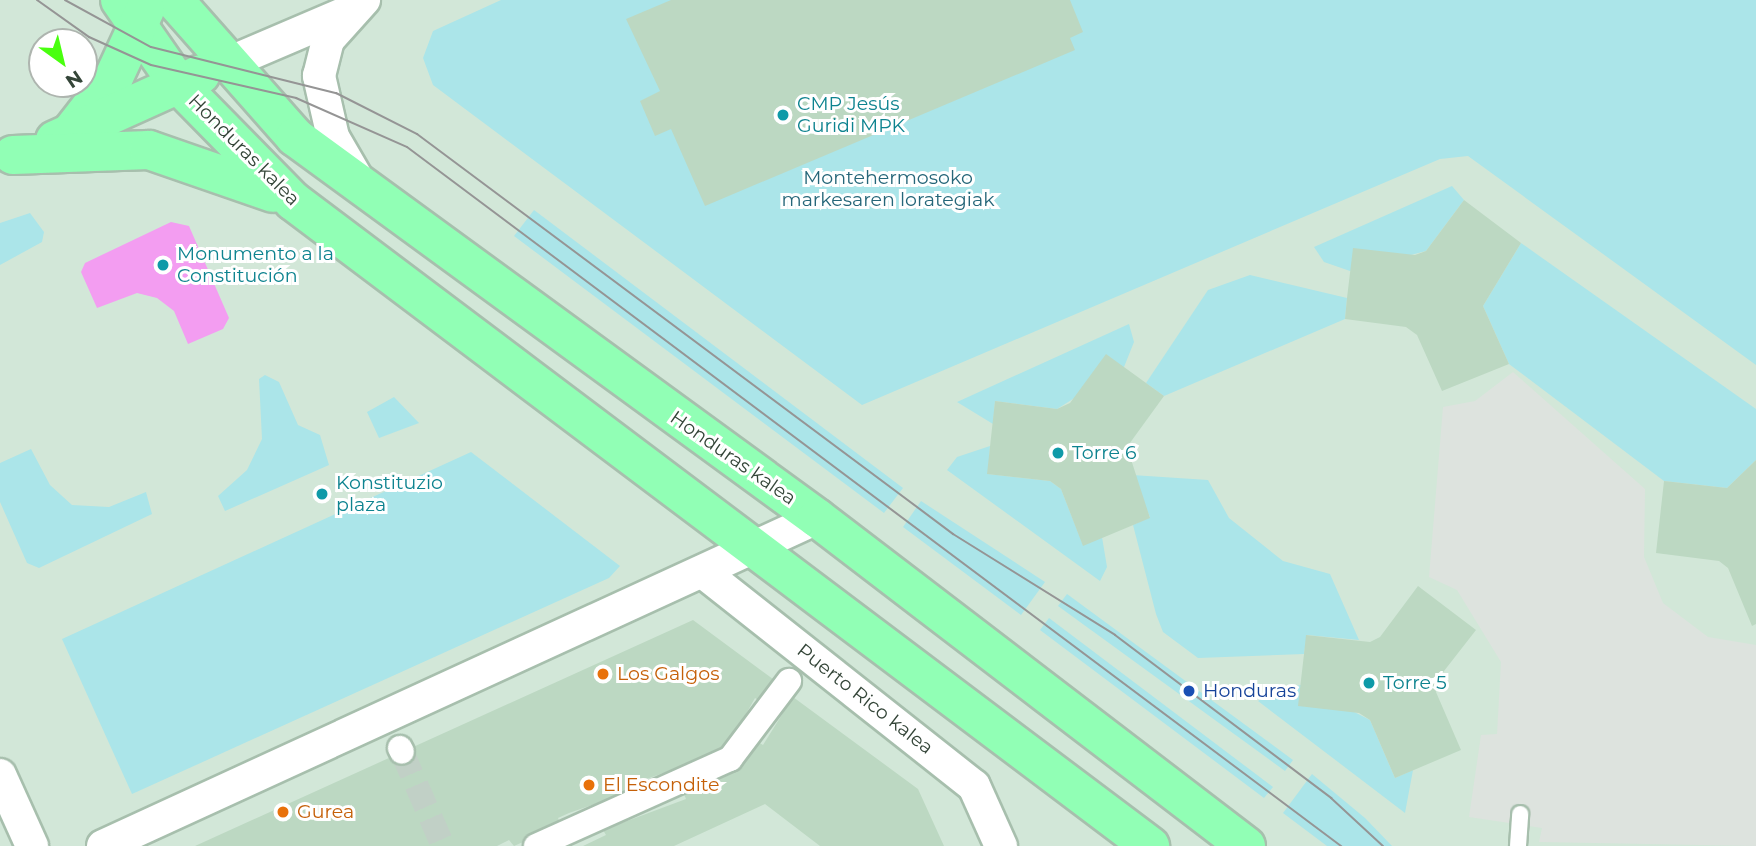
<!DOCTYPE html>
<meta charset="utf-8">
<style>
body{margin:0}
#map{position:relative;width:1756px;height:846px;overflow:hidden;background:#e4f3e9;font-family:Montserrat,sans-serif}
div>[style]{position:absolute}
.residential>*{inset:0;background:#d2e7d8}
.green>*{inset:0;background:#abe5e9}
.parking>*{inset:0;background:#dde3de}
.water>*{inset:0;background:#f39df1}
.building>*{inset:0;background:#bcd8c2}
.pedestrian-tunnel>*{height:24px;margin-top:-12px;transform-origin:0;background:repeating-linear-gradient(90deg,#c1d0c6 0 24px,transparent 0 36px)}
.roads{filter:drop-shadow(2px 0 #a7bfad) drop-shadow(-2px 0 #a7bfad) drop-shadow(0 2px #a7bfad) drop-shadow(0 -2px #a7bfad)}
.service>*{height:16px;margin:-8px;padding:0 8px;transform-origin:8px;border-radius:8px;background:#fff}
.pedestrian>*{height:24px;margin:-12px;padding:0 12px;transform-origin:12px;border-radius:12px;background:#fff}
.minor>*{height:32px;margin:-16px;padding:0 16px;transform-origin:16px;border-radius:16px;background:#fff}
.primary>*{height:38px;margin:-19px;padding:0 19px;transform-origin:19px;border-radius:19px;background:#91ffb5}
.tram>*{height:2px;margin:-1px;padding:0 1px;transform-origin:1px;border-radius:1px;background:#959595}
.dots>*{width:19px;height:19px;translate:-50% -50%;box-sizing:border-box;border:4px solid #fff;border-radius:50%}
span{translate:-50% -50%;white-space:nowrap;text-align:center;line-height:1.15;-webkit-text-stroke:6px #fff;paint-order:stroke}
.culture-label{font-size:19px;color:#0d838f}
.left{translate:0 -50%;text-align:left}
.street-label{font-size:19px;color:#344538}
.park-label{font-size:19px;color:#256679}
.food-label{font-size:19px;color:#c56008}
.transit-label{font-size:19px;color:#164399}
.north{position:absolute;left:28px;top:28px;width:70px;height:70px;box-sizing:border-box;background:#fff;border:2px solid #aeb5af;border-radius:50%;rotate:146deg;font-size:19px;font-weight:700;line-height:28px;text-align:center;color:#344538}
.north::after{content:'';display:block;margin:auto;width:24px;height:32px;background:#49ff0f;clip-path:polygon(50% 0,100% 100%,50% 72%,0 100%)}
</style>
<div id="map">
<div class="residential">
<i style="clip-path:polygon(evenodd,0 0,1756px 0,1756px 846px,0 846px,0 0,42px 42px,84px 42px,84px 84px,42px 84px,42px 42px)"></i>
</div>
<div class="green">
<i style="clip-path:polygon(501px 0,1756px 0,1756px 365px,1468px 156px,1440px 159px,862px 405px,433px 85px,423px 58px,433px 31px)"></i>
<i style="clip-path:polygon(1452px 186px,1464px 200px,1426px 251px,1350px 271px,1324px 262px,1314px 247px)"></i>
<i style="clip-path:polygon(534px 210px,903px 488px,884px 513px,514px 236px)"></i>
<i style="clip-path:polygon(30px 213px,44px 232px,42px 242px,0 265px,0 223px)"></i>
<i style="clip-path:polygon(1521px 243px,1756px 409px,1756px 460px,1727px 488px,1664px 481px,1509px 364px,1483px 306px)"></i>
<i style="clip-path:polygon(1250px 275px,1347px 298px,1345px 319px,1164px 396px,1146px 383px,1208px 290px)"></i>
<i style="clip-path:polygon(1129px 324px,1134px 342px,1124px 367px,1057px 409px,995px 401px,993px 424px,957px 402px)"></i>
<i style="clip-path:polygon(265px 375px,279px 382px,298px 425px,320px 435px,329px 465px,225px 511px,218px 496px,247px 470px,262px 439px,259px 379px)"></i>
<i style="clip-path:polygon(394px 397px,419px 423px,379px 438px,367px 412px)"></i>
<i style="clip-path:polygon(990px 446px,988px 474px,1050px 481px,1061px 489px,1083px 545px,1102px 537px,1107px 567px,1100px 581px,947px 470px,957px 457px)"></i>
<i style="clip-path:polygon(31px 449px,50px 485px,72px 505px,109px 507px,146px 492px,152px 514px,39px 568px,27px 563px,0 502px,0 463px)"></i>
<i style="clip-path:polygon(471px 452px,620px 566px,609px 578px,132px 794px,62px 639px)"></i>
<i style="clip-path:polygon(1132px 475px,1208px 480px,1229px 518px,1283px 561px,1330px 574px,1359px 640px,1307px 635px,1304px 654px,1198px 658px,1163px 632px,1156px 614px,1133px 525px,1150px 517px)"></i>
<i style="clip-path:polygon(921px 501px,1045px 582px,1021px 615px,903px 527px)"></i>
<i style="clip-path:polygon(1067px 594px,1293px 760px,1285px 771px,1058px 606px)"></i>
<i style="clip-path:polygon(1049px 618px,1273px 787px,1264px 798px,1040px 630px)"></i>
<i style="clip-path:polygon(1301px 685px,1370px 720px,1395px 778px,1413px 770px,1405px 813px,1258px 701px,1273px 690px)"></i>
<i style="clip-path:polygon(1312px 774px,1365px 818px,1392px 846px,1327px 846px,1283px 813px)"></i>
</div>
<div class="parking">
<i style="clip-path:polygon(1513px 372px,1645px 489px,1644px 557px,1663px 603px,1708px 637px,1756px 645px,1756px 846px,1539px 842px,1542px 828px,1469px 817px,1481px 735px,1497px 734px,1501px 662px,1457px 590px,1429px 577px,1443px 407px,1475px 401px)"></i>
</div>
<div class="water">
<i style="clip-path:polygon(171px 222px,189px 226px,229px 318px,223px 329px,188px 344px,174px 311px,157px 298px,137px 293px,97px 308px,81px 272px,85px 263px)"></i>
</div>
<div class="building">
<i style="clip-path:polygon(671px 0,1070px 0,1083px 32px,1070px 38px,1075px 50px,705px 206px,671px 129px,655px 136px,640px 101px,660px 91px,626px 19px)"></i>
<i style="clip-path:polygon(1464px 200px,1521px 243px,1483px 306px,1509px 364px,1442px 391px,1417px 335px,1406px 327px,1345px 319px,1347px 298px,1353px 248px,1415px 255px,1426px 251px)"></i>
<i style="clip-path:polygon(1106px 354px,1164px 396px,1127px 447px,1150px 518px,1083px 546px,1061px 489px,1050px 481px,987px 474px,995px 401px,1057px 409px,1070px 403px)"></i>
<i style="clip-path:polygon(1756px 460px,1756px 624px,1752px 626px,1728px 568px,1719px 561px,1656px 553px,1664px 481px,1727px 488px)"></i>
<i style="clip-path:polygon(1418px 586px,1476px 630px,1437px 680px,1436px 692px,1461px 750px,1395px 778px,1370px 720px,1359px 713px,1298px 706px,1304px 654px,1306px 635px,1370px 642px,1380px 637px)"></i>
<i style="clip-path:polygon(693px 620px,777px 682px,761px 702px,755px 698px,725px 751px,638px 782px,641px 788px,569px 813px,558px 818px,561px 825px,514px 846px,509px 840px,497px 846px,195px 846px)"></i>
<i style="clip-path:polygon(793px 697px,918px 789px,944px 846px,820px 846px,765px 804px,674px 846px,583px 846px,606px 835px,603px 830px,686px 799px,684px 794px,738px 769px,758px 742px,763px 745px)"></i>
</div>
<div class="pedestrian-tunnel">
<i style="left:402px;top:752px;width:103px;rotate:66.4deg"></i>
</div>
<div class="roads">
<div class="service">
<i style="left:1518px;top:846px;width:32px;rotate:-86deg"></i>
</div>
<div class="pedestrian">
<i style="left:400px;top:748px;width:4px;rotate:63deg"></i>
<i style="left:536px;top:846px;width:213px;rotate:-24.2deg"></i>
<i style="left:730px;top:759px;width:98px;rotate:-52.9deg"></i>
</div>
<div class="minor">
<i style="left:226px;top:64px;width:133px;rotate:-23.1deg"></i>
<i style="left:358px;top:180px;width:50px;rotate:-120.2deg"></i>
<i style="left:333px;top:137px;width:63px;rotate:-102.9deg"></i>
<i style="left:319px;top:76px;width:37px;rotate:-76deg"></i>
<i style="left:328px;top:40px;width:54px;rotate:-48deg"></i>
<i style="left:703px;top:572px;width:345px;rotate:38.3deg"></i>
<i style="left:974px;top:786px;width:66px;rotate:65.8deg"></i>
<i style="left:0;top:775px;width:78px;rotate:65.7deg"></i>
<i style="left:103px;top:846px;width:786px;rotate:-24.67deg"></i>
</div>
<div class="primary">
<i style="left:120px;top:0;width:103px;rotate:55.2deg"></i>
<i style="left:179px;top:85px;width:163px;rotate:45.5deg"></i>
<i style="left:293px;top:201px;width:1073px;rotate:36.97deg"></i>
<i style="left:174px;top:0;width:183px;rotate:48.5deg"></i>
<i style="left:295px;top:137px;width:646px;rotate:36.13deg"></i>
<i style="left:817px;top:518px;width:540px;rotate:37.4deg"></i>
<i style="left:72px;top:131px;width:68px;rotate:-52.1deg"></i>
<i style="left:114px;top:77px;width:74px;rotate:-65.2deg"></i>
<i style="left:55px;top:140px;width:160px;rotate:-24.3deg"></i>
<i style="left:13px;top:155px;width:136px;rotate:-2.1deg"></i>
<i style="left:149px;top:150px;width:131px;rotate:19.1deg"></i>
</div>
</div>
<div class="tram">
<i style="left:37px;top:0;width:64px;rotate:35.4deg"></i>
<i style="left:89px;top:37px;width:68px;rotate:24.3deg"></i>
<i style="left:151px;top:65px;width:149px;rotate:12.8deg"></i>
<i style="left:296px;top:98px;width:121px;rotate:23.8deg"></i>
<i style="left:407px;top:147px;width:1167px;rotate:36.81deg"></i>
<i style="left:65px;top:0;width:98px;rotate:28.7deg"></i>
<i style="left:151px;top:47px;width:191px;rotate:14deg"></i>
<i style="left:336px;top:93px;width:91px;rotate:26.8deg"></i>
<i style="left:417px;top:134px;width:669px;rotate:36.73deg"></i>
<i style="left:953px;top:534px;width:191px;rotate:31.9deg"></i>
<i style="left:1115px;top:635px;width:271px;rotate:37deg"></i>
<i style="left:1331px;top:798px;width:71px;rotate:42.7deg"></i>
</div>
<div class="dots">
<i style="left:783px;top:115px;background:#0f9aa8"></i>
<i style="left:163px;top:265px;background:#0f9aa8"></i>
<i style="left:1058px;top:453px;background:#0f9aa8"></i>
<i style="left:322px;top:494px;background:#0f9aa8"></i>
<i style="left:603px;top:674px;background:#e8710a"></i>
<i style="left:1369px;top:683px;background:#0f9aa8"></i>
<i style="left:1189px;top:691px;background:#1a4fb4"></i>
<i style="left:589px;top:785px;background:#e8710a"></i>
<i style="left:283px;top:812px;background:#e8710a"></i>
</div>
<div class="culture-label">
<span class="left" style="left:797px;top:115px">CMP Jesús<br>Guridi MPK</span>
<span class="left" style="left:177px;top:265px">Monumento a la<br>Constitución</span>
<span class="left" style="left:1072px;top:453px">Torre 6</span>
<span class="left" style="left:336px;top:494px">Konstituzio<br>plaza</span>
<span class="left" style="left:1383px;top:683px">Torre 5</span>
</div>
<div class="street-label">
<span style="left:244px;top:150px;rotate:45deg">Honduras kalea</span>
<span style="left:733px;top:458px;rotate:35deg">Honduras kalea</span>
<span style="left:865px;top:699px;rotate:38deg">Puerto Rico kalea</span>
</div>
<div class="park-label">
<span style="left:888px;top:189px">Montehermosoko<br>markesaren lorategiak</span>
</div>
<div class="food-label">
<span class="left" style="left:617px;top:674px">Los Galgos</span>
<span class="left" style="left:603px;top:785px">El Escondite</span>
<span class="left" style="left:297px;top:812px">Gurea</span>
</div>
<div class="transit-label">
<span class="left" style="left:1203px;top:691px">Honduras</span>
</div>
<div class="north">N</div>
</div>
